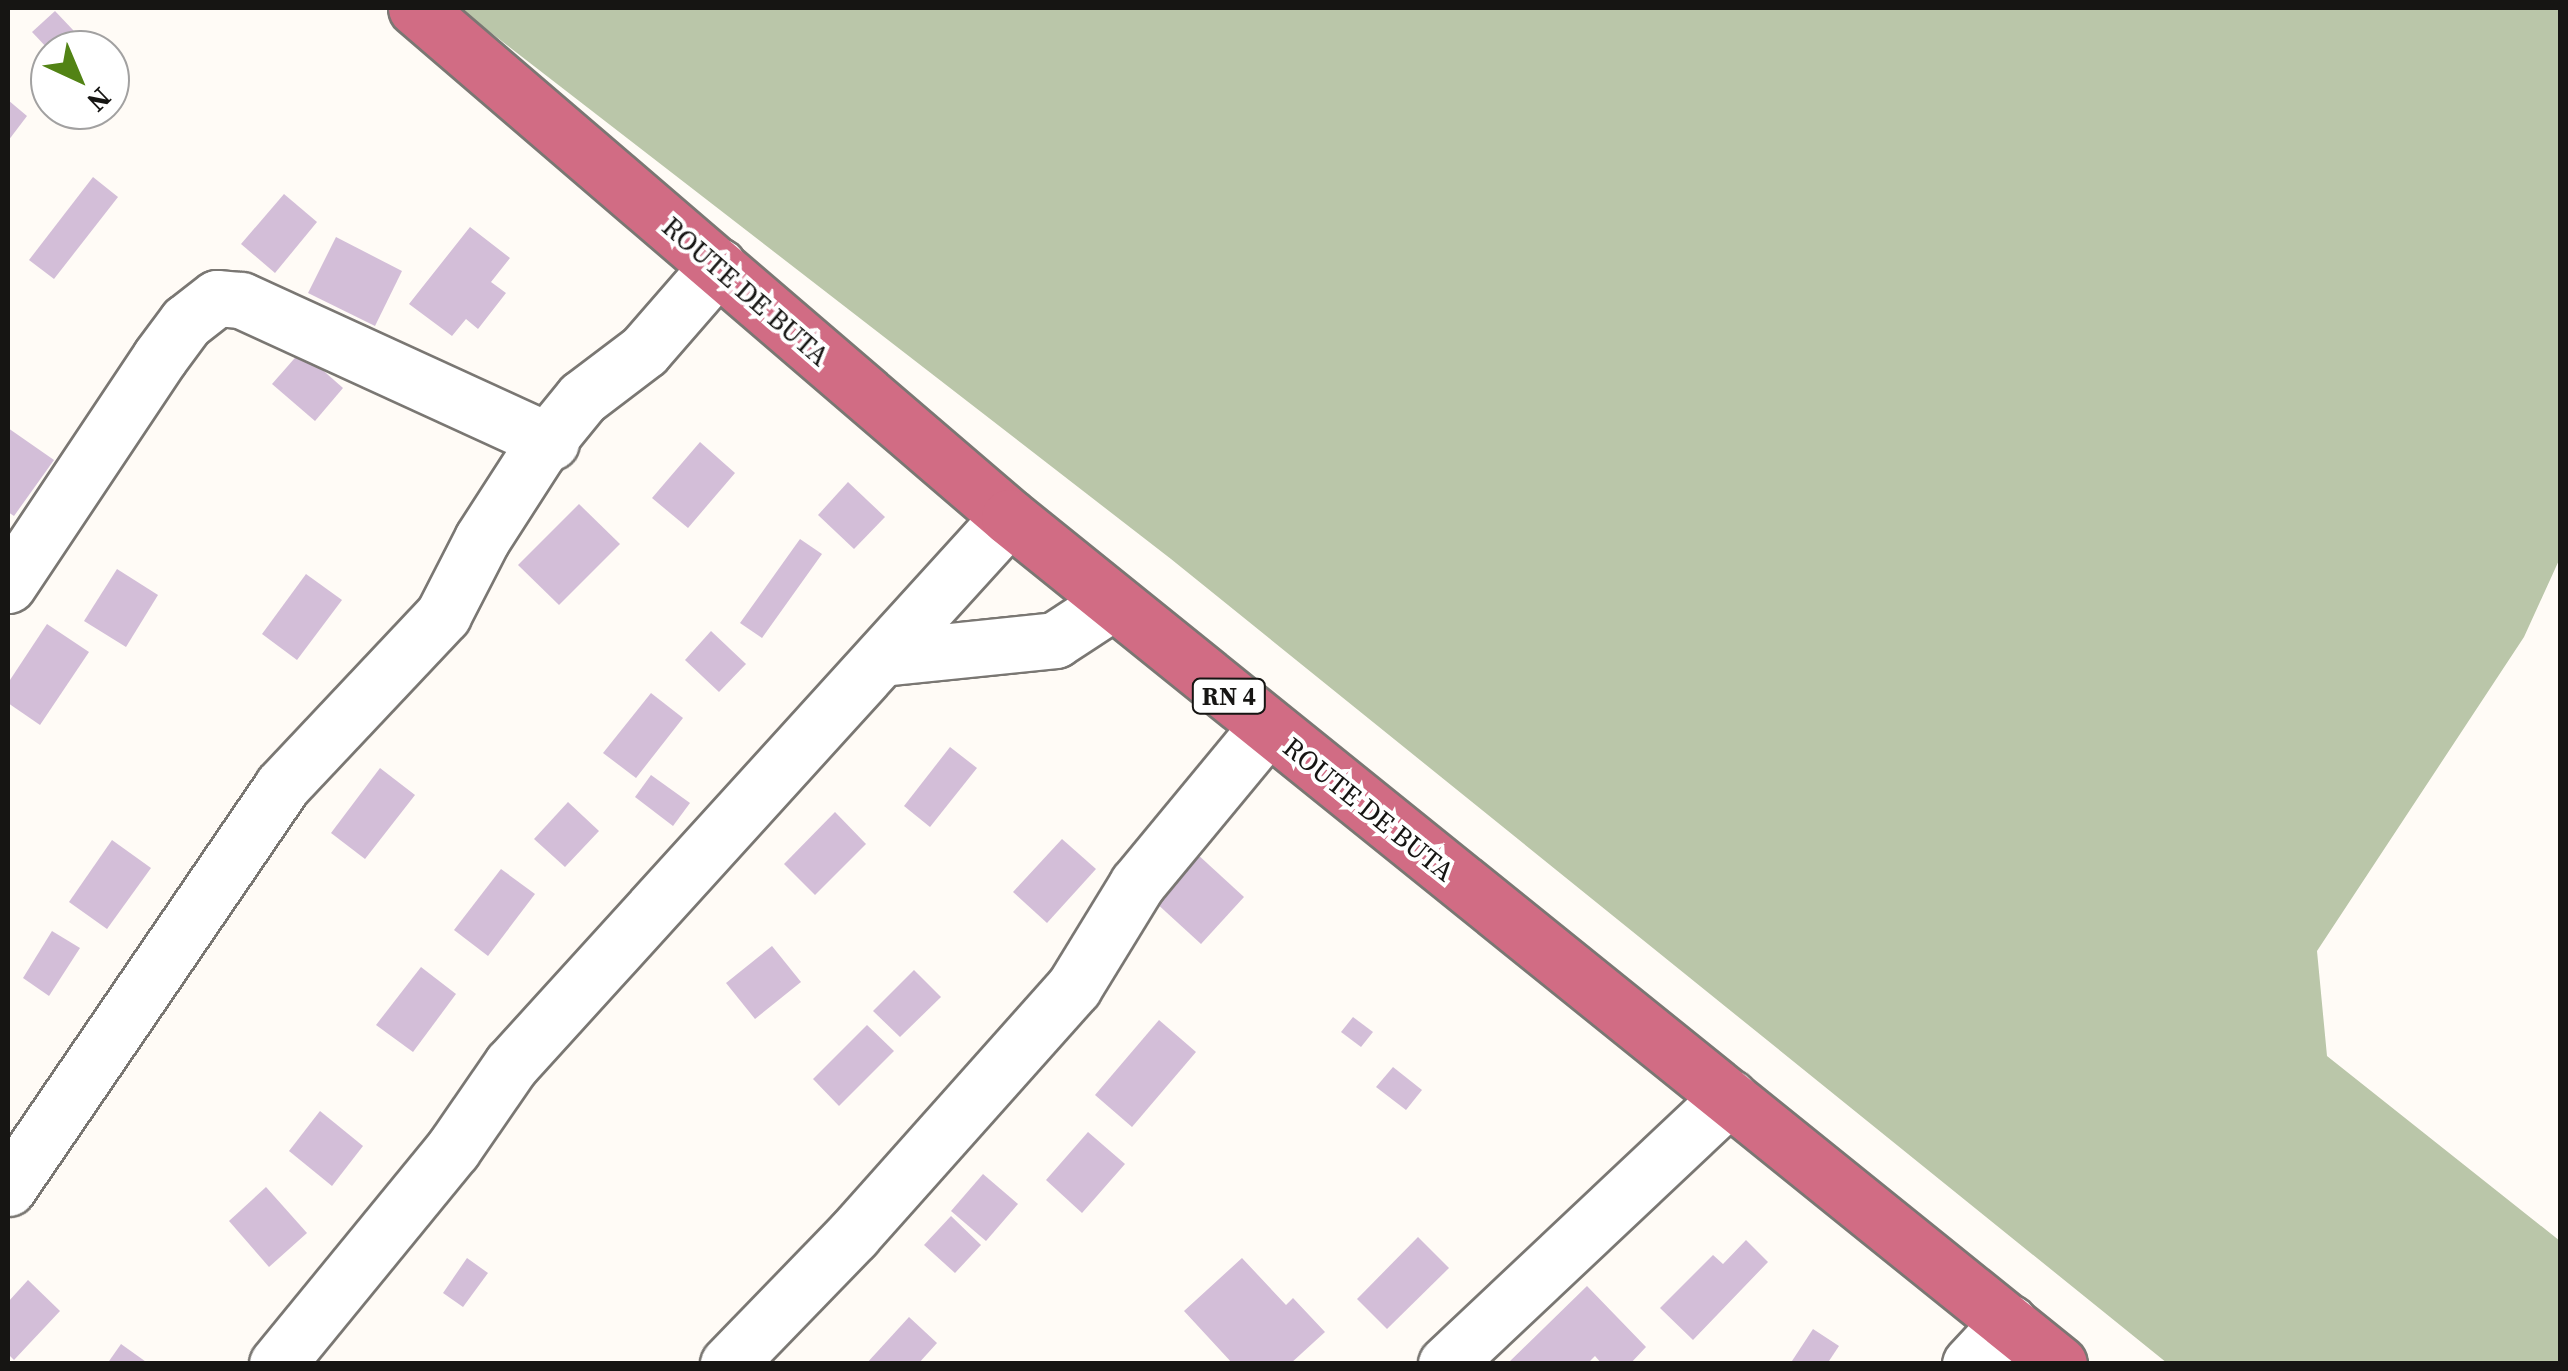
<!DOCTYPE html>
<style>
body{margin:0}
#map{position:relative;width:2568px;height:1371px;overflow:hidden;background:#fffbf6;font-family:"Source Serif 4",serif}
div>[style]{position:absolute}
.forest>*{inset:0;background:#bac6a9}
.building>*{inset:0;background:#d3bed8}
.roads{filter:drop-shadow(2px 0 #7a7773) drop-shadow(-2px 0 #7a7773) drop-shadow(0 2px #7a7773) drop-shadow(0 -2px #7a7773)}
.minor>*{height:55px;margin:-27.5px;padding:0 27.5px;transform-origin:27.5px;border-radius:27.5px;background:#fff}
.highway>*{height:55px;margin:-27.5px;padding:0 27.5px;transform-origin:27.5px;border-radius:27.5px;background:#d16c84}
span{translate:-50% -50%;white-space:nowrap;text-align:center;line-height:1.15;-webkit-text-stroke:8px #fff;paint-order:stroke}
.shield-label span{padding:2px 8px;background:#fff;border:2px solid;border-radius:8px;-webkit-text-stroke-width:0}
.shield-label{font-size:25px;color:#161513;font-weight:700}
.street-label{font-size:28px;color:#161513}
.frame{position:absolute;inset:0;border:10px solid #161513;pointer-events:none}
.north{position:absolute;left:30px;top:30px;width:100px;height:100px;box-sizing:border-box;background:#fff;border:2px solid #a2a1a1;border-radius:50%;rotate:136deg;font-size:28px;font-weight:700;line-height:40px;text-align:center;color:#161513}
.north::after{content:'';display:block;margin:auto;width:35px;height:45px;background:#528315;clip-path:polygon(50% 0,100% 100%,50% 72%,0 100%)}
</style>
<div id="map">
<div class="forest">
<i style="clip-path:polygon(459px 8px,2560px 8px,2560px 558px,2524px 637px,2317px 951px,2327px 1056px,2560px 1241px,2560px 1363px,2167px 1363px,1171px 559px)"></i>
</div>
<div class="building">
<i style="clip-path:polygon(55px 11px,92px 50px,49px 50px,32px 32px)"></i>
<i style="clip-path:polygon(8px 100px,27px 116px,8px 141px)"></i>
<i style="clip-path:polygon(93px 177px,118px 197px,54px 279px,29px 260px)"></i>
<i style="clip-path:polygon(284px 194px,317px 222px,275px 273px,241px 244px)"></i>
<i style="clip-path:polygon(470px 227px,510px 258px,491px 282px,506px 293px,478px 329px,466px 319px,452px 336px,409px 304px)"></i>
<i style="clip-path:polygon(336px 237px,402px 271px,375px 326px,308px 293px)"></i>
<i style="clip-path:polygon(301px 351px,343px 388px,315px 421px,272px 384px)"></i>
<i style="clip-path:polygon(8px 428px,54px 460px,14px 516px,8px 512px)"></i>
<i style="clip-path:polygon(700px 442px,735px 473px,688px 528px,652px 498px)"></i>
<i style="clip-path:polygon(848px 482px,885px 517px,854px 549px,818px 515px)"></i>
<i style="clip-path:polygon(579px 504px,620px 544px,559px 605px,518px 565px)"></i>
<i style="clip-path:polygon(800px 539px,822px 554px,762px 638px,740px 623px)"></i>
<i style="clip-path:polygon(117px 569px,158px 595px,126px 647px,84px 621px)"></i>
<i style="clip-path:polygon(306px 574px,342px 600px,297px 660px,262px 634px)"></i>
<i style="clip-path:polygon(47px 624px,89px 652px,40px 725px,8px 703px,8px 683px)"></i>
<i style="clip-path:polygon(711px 631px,746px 664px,719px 692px,685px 660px)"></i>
<i style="clip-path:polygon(651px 693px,683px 718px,636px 778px,603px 753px)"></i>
<i style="clip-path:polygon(950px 747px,977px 768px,930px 827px,904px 806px)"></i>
<i style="clip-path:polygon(380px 768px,415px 795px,365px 859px,331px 833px)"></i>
<i style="clip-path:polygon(651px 775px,690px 803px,673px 826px,635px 797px)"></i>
<i style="clip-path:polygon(568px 802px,599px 831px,565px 867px,534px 839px)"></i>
<i style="clip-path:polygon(835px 812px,866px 844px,815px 895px,784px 864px)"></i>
<i style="clip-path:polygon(1062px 839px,1096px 869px,1047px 923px,1013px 892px)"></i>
<i style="clip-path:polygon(112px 840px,151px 868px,107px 929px,69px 902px)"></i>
<i style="clip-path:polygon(1196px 853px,1244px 897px,1201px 944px,1154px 901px)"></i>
<i style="clip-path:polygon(501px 869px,535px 894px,488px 956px,454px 930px)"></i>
<i style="clip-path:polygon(52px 931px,80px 948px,49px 996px,23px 978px)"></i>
<i style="clip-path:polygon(772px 946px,801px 982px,755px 1019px,726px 983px)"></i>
<i style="clip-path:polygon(421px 967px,456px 994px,413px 1052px,376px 1025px)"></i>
<i style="clip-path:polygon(914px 970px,941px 997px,900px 1037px,873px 1011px)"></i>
<i style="clip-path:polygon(1353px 1017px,1373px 1032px,1361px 1047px,1341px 1032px)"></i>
<i style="clip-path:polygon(1159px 1020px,1196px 1052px,1132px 1127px,1095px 1095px)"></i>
<i style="clip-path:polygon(867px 1025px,894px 1051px,839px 1106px,813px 1079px)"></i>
<i style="clip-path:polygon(1393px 1067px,1422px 1090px,1406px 1110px,1376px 1087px)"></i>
<i style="clip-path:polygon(320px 1111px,363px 1146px,332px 1186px,289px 1151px)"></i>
<i style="clip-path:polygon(1088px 1132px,1125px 1164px,1082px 1213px,1046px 1180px)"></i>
<i style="clip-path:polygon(983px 1174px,1018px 1204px,986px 1241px,951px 1211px)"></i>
<i style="clip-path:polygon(266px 1187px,307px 1233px,269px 1267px,229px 1221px)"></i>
<i style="clip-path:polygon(951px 1216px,981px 1245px,955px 1273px,924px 1245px)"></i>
<i style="clip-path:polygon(1418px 1237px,1449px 1268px,1387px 1329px,1357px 1299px)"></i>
<i style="clip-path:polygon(1746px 1240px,1768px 1262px,1693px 1340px,1660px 1308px,1713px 1255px,1723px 1264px)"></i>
<i style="clip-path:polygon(467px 1258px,488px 1273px,463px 1307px,443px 1293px)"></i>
<i style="clip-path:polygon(1242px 1258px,1286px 1305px,1293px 1298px,1325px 1332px,1290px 1364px,1233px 1364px,1184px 1311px)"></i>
<i style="clip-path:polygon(28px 1280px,60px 1311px,14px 1360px,8px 1354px,8px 1302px)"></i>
<i style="clip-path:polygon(1587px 1286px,1646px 1347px,1630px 1364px,1602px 1364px,1595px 1356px,1587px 1364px,1507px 1364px)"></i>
<i style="clip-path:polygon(909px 1317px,937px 1343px,918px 1364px,866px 1364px)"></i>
<i style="clip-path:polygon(1813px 1329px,1839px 1346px,1827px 1364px,1790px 1364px)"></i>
<i style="clip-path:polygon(121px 1344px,149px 1364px,107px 1364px)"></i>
</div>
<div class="roads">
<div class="minor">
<i style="left:8px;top:585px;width:274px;rotate:-56.3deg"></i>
<i style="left:160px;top:357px;width:44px;rotate:-53.4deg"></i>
<i style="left:186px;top:322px;width:39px;rotate:-38deg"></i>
<i style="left:217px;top:298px;width:24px;rotate:5deg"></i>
<i style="left:241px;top:300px;width:341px;rotate:24.6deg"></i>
<i style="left:882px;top:658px;width:174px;rotate:-5.9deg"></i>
<i style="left:1055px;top:640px;width:69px;rotate:-33.2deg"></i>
<i style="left:8px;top:1188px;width:486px;rotate:-55.7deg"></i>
<i style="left:282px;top:786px;width:235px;rotate:-46.7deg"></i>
<i style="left:443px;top:615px;width:85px;rotate:-62.8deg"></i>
<i style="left:482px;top:539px;width:103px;rotate:-57.2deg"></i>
<i style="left:538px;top:452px;width:70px;rotate:-50.8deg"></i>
<i style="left:582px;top:398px;width:78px;rotate:-37.2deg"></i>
<i style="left:644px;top:351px;width:113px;rotate:-49deg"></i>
<i style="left:277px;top:1364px;width:278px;rotate:-50.7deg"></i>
<i style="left:453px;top:1149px;width:102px;rotate:-55.4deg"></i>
<i style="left:511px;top:1065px;width:740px;rotate:-47.74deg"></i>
<i style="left:728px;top:1364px;width:180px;rotate:-45.9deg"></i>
<i style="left:853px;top:1235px;width:332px;rotate:-48.3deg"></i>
<i style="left:1074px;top:987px;width:121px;rotate:-58.5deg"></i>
<i style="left:1137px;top:884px;width:204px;rotate:-50.4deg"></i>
<i style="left:1446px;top:1364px;width:389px;rotate:-43.3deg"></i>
<i style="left:1970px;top:1364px;width:57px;rotate:-47.1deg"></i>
</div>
<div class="highway">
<i style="left:416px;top:8px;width:781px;rotate:40.64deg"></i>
<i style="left:1009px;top:517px;width:1349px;rotate:38.89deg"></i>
</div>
</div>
<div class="shield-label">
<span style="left:1229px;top:696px">RN 4</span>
</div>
<div class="street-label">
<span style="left:746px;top:291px;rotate:41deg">ROUTE DE BUTA</span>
<span style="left:1369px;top:809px;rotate:39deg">ROUTE DE BUTA</span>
</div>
<div class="frame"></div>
<div class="north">N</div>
</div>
